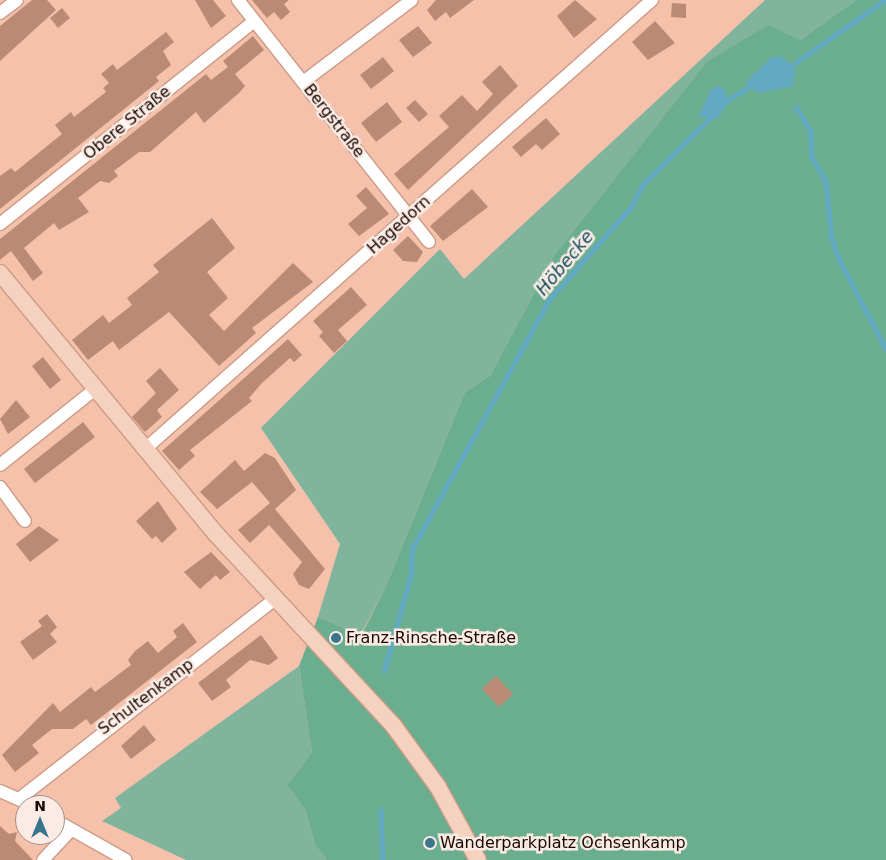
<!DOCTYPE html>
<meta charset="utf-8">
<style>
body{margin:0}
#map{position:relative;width:886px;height:860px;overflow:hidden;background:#f5c1ab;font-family:"DejaVu Sans",sans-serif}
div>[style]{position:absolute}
.green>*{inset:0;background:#81b49c}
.forest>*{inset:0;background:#6bad8f}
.water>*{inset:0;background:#62a9c4}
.stream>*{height:4.5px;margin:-2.25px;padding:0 2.25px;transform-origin:2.25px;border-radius:2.25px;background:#62a9c4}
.building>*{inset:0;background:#bb8a75}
.roads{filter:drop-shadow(1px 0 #cc9b85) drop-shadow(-1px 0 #cc9b85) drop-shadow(0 1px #cc9b85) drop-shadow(0 -1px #cc9b85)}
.street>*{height:12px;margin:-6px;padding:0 6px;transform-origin:6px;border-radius:6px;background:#fff}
.secondary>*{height:16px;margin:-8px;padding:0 8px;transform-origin:8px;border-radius:8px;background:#f5d1bf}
.dots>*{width:14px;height:14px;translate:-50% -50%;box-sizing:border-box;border:2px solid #fbebe4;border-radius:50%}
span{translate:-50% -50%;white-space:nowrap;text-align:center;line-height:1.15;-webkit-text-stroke:5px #fbebe4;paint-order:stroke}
.street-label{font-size:16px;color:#170702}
.poi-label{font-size:16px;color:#170702}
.left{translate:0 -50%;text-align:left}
.water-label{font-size:18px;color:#0e4c5f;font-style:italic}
.north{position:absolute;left:15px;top:795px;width:50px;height:50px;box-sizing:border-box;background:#fbebe4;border:1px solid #a0908a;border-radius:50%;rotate:0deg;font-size:14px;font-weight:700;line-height:20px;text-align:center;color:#170702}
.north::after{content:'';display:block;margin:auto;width:18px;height:22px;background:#38768c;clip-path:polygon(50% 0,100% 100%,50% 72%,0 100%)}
</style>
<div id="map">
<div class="green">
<i style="clip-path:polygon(765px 0,856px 0,800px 40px,552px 259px,490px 376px,465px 392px,386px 586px,360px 636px,318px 617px,340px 544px,261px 428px,440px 249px,464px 279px)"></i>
<i style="clip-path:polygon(299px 666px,312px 752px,287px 785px,306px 811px,315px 845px,327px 860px,186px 860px,102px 821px,121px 808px,115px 798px)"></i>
</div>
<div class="forest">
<i style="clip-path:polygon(856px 0,886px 0,886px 860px,327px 860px,315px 845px,306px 811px,287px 785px,312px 752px,299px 666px,318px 617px,361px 636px,386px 586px,465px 392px,490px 376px,552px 259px,707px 62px,768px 25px,800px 40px)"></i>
</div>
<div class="water">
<i style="clip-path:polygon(772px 57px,783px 57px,795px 70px,793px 86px,758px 93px,746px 82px)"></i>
<i style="clip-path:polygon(719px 86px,725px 90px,728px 103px,718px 118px,698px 117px,712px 88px)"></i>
</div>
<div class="stream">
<i style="left:788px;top:68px;width:118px;rotate:-35deg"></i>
<i style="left:723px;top:103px;width:36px;rotate:-32deg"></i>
<i style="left:796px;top:107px;width:28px;rotate:58deg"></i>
<i style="left:811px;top:131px;width:26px;rotate:88deg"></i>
<i style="left:812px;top:157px;width:28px;rotate:60deg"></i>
<i style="left:826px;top:181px;width:58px;rotate:84.1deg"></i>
<i style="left:832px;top:239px;width:23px;rotate:70deg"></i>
<i style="left:840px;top:261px;width:99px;rotate:62.4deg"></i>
<i style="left:384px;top:671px;width:101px;rotate:-74.4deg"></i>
<i style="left:411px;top:574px;width:25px;rotate:-88deg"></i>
<i style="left:412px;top:549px;width:284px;rotate:-61.2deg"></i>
<i style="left:549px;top:300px;width:124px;rotate:-48.6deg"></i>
<i style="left:631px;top:207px;width:26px;rotate:-62deg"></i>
<i style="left:643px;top:184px;width:101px;rotate:-44.6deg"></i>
<i style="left:381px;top:810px;width:50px;rotate:87.7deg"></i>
</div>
<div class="building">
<i style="clip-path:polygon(32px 0,47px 0,56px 10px,0 61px,0 26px)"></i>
<i style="clip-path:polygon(195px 0,213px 0,226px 16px,211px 28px)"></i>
<i style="clip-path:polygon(252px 0,289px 0,284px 4px,290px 12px,281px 20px,274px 12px,267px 18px)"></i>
<i style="clip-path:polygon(436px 0,474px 0,450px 18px,446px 12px,435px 21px,427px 10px)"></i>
<i style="clip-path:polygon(575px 0,597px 19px,574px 38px,557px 16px)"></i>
<i style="clip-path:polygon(672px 3px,686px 4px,686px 18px,671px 17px)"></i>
<i style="clip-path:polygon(62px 8px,70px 18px,58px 28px,50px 18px)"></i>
<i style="clip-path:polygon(655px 21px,675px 43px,648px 60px,632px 42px)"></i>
<i style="clip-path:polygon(418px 26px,432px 43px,413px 57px,399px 40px)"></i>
<i style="clip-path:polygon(166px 32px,174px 42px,163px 51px,171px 65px,156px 77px,159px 81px,0 209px,0 176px,11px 168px,15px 172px,62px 134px,55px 125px,71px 112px,74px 117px,106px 92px,103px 88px,109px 83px,101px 74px,113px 64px,117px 70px)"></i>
<i style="clip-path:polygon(253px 36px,264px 50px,235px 74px,245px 86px,239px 93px,204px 123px,196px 112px,150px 152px,139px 152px,114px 171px,118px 176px,109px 183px,100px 181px,78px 198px,89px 212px,59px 230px,54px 223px,24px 248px,43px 273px,33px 281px,11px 251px,0 260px,0 239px,206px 74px,211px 80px,228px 67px,223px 61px)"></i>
<i style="clip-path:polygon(383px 57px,394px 71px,371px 89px,360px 75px)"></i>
<i style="clip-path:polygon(500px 65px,518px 86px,408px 190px,394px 174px,449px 127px,439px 116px,462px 95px,477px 111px,493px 94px,482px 82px)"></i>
<i style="clip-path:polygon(415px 100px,428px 114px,419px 122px,406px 108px)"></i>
<i style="clip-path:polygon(387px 102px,402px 122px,376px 142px,361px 123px)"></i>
<i style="clip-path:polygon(546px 118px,560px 134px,542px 150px,536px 144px,521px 157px,512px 147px)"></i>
<i style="clip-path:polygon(366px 187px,389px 214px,359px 236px,348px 224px,367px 208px,356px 196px)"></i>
<i style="clip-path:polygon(472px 189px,488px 207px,443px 241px,430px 226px)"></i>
<i style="clip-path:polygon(212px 218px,235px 248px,207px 272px,228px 298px,209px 315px,224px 331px,293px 263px,313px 282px,252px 328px,256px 333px,219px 366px,169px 312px,119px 350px,113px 341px,88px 360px,72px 340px,103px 315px,109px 323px,132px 305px,127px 298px,159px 272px,153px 265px)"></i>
<i style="clip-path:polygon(408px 236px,423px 252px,417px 262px,403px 261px,393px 250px)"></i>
<i style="clip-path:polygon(351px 287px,367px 305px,338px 330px,347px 341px,334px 353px,319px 336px,323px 332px,313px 321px)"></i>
<i style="clip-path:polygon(288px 339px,302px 355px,294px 362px,290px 358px,262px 383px,249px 398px,252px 401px,190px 450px,195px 456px,179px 470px,162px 451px)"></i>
<i style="clip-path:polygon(43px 357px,61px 380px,50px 389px,32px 366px)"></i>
<i style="clip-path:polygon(160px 368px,179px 390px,157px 410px,162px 417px,145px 432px,132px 417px,156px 393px,146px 381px)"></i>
<i style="clip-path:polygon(16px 400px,30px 417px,8px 434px,0 419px)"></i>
<i style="clip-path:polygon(83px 422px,95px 437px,35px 483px,24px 469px)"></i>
<i style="clip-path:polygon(265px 453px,275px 458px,296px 490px,275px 509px,325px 569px,309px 589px,299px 585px,293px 574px,302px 562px,269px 525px,250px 543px,238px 530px,270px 503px,252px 482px,217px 509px,200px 492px,235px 460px,244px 471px)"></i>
<i style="clip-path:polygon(158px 501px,177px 529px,162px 543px,156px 536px,152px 539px,136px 521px)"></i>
<i style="clip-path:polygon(39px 526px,59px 540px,30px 562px,16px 544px)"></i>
<i style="clip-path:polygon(211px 552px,230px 572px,220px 580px,216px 575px,200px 589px,184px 572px)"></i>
<i style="clip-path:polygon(47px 614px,57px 627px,50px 634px,57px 642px,33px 660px,20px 642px,42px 626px,38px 621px)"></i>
<i style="clip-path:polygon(183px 623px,197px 642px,91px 725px,86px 719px,73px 729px,52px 729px,32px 745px,39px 753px,15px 772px,2px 755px,53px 703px,60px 712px,91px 687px,95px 692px,131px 665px,128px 660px,135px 651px,148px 641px,158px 653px,177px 637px,173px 631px)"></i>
<i style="clip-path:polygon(261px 635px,278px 658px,269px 665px,250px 660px,226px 680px,231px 687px,212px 701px,198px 683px)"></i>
<i style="clip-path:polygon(496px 676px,513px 694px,499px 707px,482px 689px)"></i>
<i style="clip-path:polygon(144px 725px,156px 740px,131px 759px,121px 746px)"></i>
<i style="clip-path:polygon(0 826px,9px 834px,17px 832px,15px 841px,33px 860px,0 860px)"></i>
</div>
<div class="roads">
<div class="street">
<i style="left:238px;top:0;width:308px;rotate:51.7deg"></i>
<i style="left:0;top:13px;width:21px;rotate:-37deg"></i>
<i style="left:303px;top:82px;width:136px;rotate:-37deg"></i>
<i style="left:0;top:224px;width:325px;rotate:-38.6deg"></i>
<i style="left:144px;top:450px;width:679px;rotate:-41.54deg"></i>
<i style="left:0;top:465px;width:120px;rotate:-38.6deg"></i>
<i style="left:0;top:487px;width:42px;rotate:53.7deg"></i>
<i style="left:0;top:791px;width:34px;rotate:24deg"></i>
<i style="left:19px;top:799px;width:326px;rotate:-38deg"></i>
<i style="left:55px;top:820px;width:81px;rotate:29.4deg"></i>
<i style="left:43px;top:860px;width:41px;rotate:-47deg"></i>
</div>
<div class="secondary">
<i style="left:0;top:273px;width:339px;rotate:50.4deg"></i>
<i style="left:216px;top:534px;width:260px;rotate:47.2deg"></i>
<i style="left:393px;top:725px;width:77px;rotate:54deg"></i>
<i style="left:438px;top:787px;width:83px;rotate:61.3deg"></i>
</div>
</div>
<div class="dots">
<i style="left:336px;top:638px;background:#38768c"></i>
<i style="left:430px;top:843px;background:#38768c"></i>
</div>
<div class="street-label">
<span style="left:334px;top:121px;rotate:52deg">Bergstraße</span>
<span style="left:127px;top:123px;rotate:-39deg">Obere Straße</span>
<span style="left:399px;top:225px;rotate:-42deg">Hagedorn</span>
<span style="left:146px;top:697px;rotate:-37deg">Schultenkamp</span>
</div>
<div class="poi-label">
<span class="left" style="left:346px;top:638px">Franz-Rinsche-Straße</span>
<span class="left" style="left:440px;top:843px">Wanderparkplatz Ochsenkamp</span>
</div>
<div class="water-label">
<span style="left:565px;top:263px;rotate:-50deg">Höbecke</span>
</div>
<div class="north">N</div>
</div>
